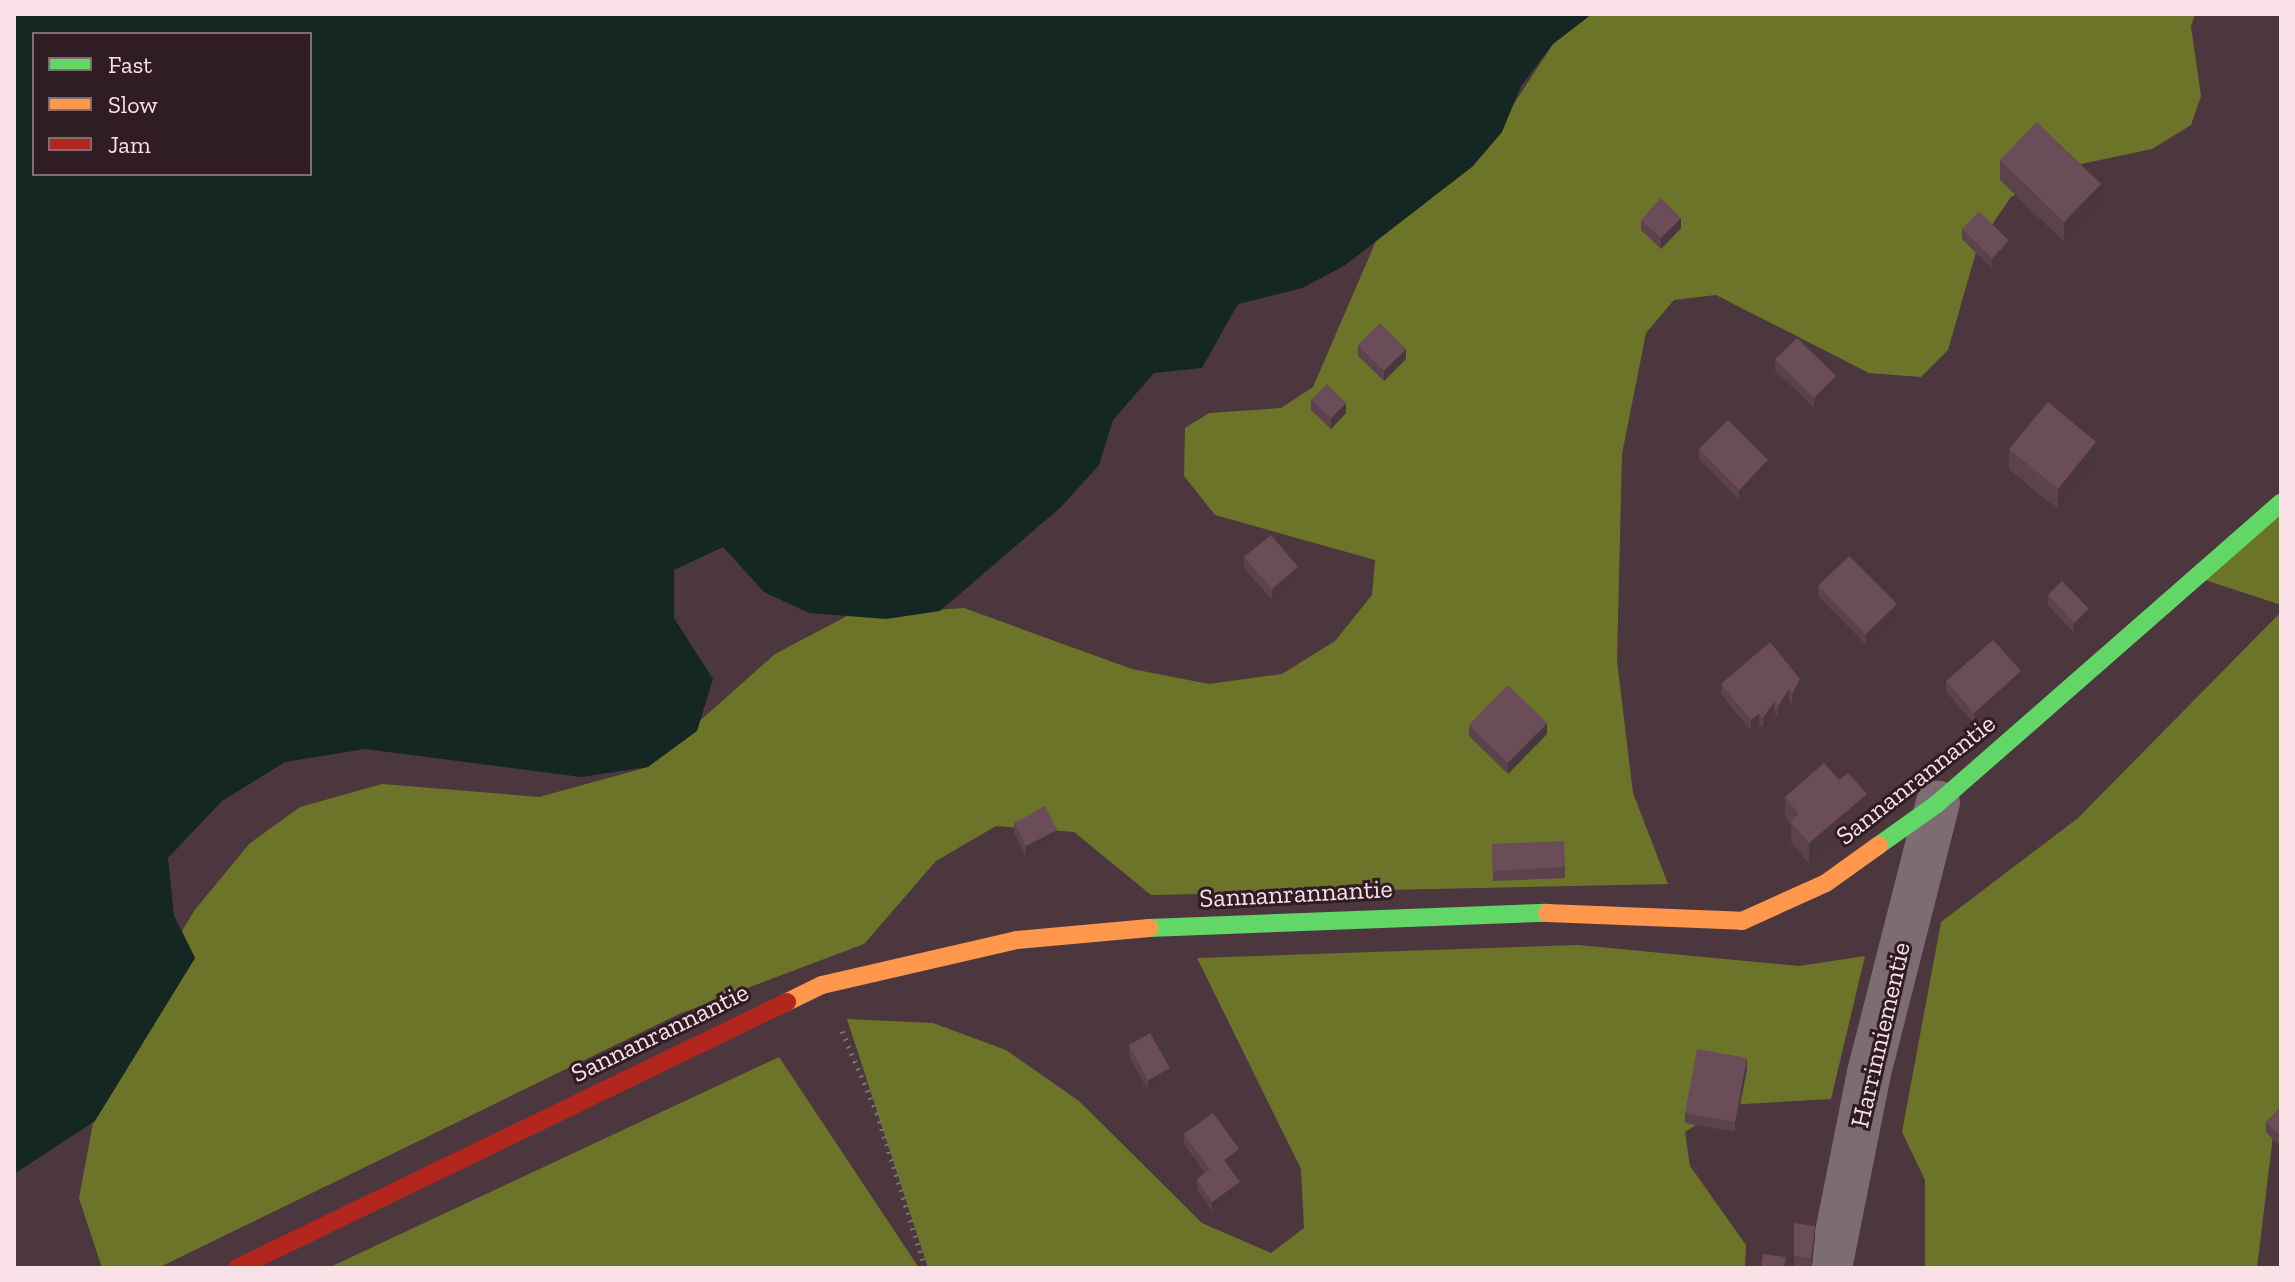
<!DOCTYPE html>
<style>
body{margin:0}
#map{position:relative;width:2295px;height:1282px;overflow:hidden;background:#4c373f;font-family:"Zilla Slab",serif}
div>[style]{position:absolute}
.forest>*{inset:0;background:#6c7429}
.water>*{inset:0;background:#152723}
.path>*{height:5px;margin-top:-2.5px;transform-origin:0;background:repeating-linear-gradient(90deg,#7e6e74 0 2px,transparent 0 8px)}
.street>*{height:44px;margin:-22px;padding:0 22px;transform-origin:22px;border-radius:22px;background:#7c6d72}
.fast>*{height:18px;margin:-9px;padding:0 9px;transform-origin:9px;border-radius:9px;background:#63d668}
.slow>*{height:18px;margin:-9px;padding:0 9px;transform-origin:9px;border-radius:9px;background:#ff974d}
.jam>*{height:18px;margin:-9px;padding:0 9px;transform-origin:9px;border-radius:9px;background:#b3261e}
.wall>*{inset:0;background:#5b424c}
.shaded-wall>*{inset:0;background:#4a363e}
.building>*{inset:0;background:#6a4d58}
span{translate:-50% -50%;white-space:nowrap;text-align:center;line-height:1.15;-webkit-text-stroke:6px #2f1d23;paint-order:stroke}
.street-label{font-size:26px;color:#f9e0e7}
.frame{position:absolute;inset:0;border:16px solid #f9e0e7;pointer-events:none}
.legend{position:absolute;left:32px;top:32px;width:280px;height:144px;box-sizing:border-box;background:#2f1d23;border:2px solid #806b71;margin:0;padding:10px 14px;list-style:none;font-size:24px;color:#f9e0e7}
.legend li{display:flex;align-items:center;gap:16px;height:40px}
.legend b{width:40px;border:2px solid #806b71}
</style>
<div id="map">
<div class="forest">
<i style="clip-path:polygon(1590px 14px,2195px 14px,2191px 26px,2201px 96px,2191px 125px,2152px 149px,2053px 170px,2011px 197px,1978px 245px,1948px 350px,1921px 377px,1869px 373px,1716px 295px,1674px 300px,1646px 333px,1622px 454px,1617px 661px,1633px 793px,1668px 884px,1151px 895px,1074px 832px,996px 826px,936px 861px,864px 944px,679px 1014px,158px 1268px,102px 1268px,79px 1198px,93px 1123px,195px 958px,182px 931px,194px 911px,249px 844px,300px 807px,382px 784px,539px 797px,648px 767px,775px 654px,847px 616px,964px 608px,1132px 669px,1209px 684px,1282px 674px,1335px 641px,1372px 595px,1375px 560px,1215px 515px,1184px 476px,1185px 428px,1209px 413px,1281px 408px,1313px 387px,1376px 241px,1473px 166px,1553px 44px)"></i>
<i style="clip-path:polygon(2281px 503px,2281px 605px,2196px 577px)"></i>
<i style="clip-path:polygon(2281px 612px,2281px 1104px,2275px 1119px,2257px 1268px,1925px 1268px,1925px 1180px,1902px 1132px,1941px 922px,2078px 818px)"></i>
<i style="clip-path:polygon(1578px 945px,1799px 966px,1865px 956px,1831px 1099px,1727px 1105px,1685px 1132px,1690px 1166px,1746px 1245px,1745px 1268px,928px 1268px,847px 1019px,933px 1023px,1006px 1050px,1079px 1101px,1202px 1223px,1271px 1253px,1304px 1228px,1301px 1169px,1197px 958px)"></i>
<i style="clip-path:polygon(779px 1057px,919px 1268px,328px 1268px)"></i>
</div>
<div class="water">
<i style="clip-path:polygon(evenodd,14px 14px,1592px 14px,1553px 44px,1521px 86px,1502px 132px,1473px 166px,1344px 266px,1302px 288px,1238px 304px,1202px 368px,1154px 373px,1113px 420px,1099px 465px,1061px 507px,940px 611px,886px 619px,809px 613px,764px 592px,723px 547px,674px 570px,674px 618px,713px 679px,697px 731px,648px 767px,581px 777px,365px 749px,285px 762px,222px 801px,168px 858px,174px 916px,195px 958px,95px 1121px,14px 1174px,14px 14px,34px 34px,310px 34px,310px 174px,34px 174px,34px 34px)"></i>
</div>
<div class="path">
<i style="left:842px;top:1031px;width:89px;rotate:66.9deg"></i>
<i style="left:877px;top:1113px;width:162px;rotate:72.8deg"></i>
</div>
<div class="street">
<i style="left:1830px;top:1268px;width:199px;rotate:-78.7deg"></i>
<i style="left:1869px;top:1073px;width:279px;rotate:-75.7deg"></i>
</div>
<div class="fast">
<i style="left:1879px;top:845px;width:72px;rotate:-35.4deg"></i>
<i style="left:1938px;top:803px;width:456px;rotate:-41.2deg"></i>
<i style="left:1149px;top:928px;width:398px;rotate:-2.2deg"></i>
</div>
<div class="slow">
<i style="left:1547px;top:913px;width:195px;rotate:2.3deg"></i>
<i style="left:1742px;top:921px;width:92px;rotate:-24.3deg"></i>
<i style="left:1826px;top:883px;width:65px;rotate:-35.6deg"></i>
<i style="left:787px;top:1002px;width:39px;rotate:-26deg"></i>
<i style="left:822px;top:985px;width:200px;rotate:-13deg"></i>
<i style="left:1017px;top:940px;width:133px;rotate:-5.2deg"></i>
</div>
<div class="jam">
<i style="left:237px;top:1268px;width:611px;rotate:-25.81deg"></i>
</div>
<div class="wall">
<i style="clip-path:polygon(2000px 160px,2101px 204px,2064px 242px,2000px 180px)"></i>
<i style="clip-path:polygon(1641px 220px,1681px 228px,1661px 249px,1641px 230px)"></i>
<i style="clip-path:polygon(1962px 229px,2009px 252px,1992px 269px,1962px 239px)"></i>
<i style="clip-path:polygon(1358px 345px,1406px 359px,1384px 381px,1358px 356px)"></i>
<i style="clip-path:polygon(1775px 359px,1836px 386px,1814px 408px,1775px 370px)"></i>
<i style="clip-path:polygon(1311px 400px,1346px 413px,1331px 429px,1311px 410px)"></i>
<i style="clip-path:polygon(1699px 449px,1768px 471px,1739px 500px,1699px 459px)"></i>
<i style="clip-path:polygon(2009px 449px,2096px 463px,2058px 510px,2009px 469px)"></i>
<i style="clip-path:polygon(1244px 557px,1298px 578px,1272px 600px,1244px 568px)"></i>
<i style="clip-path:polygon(1818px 586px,1897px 615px,1866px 645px,1818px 596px)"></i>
<i style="clip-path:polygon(2048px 595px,2089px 619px,2074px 633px,2048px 605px)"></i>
<i style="clip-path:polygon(1946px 681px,2021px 682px,1974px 723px,1946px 692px)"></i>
<i style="clip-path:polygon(1721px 684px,1800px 690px,1792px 705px,1789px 700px,1778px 716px,1774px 712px,1763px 728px,1759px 724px,1751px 731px,1721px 694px)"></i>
<i style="clip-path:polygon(1469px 725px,1547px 734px,1508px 774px,1469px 736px)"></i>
<i style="clip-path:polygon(1785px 797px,1867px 814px,1809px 864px,1791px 842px,1791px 825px,1785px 817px)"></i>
<i style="clip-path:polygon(1014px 823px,1057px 840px,1026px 857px,1014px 833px)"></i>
<i style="clip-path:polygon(1492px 844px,1565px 867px,1565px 878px,1493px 881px)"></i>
<i style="clip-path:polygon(1129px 1045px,1170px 1079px,1148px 1091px,1129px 1056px)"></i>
<i style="clip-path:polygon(1747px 1068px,1735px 1132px,1685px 1123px,1685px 1113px)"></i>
<i style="clip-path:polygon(2281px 1107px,2281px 1147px,2266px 1132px,2266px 1122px)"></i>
<i style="clip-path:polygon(1184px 1134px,1239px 1160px,1229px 1167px,1240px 1192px,1212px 1212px,1197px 1189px,1197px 1179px,1205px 1173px,1184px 1144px)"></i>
<i style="clip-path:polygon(1794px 1223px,1815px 1236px,1812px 1268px,1794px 1267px)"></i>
</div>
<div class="shaded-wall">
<i style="clip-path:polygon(2101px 184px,2101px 204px,2064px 242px,2064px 222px)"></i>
<i style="clip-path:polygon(1681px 218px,1681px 228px,1661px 249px,1661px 238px)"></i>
<i style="clip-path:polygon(2009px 241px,2009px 252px,1992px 269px,1992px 258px)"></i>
<i style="clip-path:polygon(1406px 349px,1406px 359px,1384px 381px,1384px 371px)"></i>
<i style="clip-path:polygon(1836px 376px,1836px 386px,1814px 408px,1814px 398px)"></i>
<i style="clip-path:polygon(1346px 403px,1346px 413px,1331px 429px,1331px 418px)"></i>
<i style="clip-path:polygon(2096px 442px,2096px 463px,2058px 510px,2058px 489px)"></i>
<i style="clip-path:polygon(1768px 460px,1768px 471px,1739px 500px,1739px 490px)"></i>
<i style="clip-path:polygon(1298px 567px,1298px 578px,1272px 600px,1272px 589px)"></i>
<i style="clip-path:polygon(1897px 604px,1897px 615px,1866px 645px,1866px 634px)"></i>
<i style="clip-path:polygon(2089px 609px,2089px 619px,2074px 633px,2074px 623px)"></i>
<i style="clip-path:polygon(2021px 671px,2021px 682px,1974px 723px,1974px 713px)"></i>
<i style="clip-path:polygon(1800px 679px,1800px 690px,1792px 705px,1792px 694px)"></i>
<i style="clip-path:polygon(1789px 689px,1789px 700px,1778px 716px,1778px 706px)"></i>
<i style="clip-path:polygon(1774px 702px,1774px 712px,1763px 728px,1763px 718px)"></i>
<i style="clip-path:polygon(1759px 714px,1759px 724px,1751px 731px,1751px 720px)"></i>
<i style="clip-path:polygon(1547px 723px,1547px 734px,1508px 774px,1508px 763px)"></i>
<i style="clip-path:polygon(1867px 794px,1867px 814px,1809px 864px,1809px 843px)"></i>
<i style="clip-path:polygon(1057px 830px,1057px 840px,1026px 857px,1026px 846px)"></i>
<i style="clip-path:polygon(1747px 1058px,1747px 1068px,1735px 1132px,1735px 1122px)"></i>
<i style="clip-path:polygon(1170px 1068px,1170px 1079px,1148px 1091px,1148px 1080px)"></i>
<i style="clip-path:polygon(1239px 1149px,1239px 1160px,1224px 1170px,1224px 1160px)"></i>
<i style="clip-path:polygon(1240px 1182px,1240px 1192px,1212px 1212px,1212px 1202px)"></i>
<i style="clip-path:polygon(1815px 1226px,1815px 1236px,1811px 1268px,1811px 1258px)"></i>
</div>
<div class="building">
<i style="clip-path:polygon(2037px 122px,2101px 184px,2064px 222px,2000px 160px)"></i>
<i style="clip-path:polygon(1661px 198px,1681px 218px,1661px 238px,1641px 220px)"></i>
<i style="clip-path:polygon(1979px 211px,2009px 241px,1992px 258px,1962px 229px)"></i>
<i style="clip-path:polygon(1380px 323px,1406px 349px,1384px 371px,1358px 345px)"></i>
<i style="clip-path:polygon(1797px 338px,1836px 376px,1814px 398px,1775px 359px)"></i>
<i style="clip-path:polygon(1327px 384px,1346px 403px,1331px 418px,1311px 400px)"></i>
<i style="clip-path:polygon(2048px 402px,2096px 442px,2058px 489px,2009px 449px)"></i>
<i style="clip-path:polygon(1728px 420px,1768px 460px,1739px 490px,1699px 449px)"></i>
<i style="clip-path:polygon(1271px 535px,1298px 567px,1272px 589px,1244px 557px)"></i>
<i style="clip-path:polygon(1849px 556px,1897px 604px,1866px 634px,1818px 586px)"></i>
<i style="clip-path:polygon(2062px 581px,2089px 609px,2074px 623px,2048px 595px)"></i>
<i style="clip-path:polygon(1993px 640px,2021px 671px,1974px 713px,1946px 681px)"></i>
<i style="clip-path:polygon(1770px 642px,1800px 679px,1792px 694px,1789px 689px,1778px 706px,1774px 702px,1763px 718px,1759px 714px,1751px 720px,1721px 684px)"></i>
<i style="clip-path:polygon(1508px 685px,1547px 723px,1508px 763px,1469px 725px)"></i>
<i style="clip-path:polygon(1824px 763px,1839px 780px,1848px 773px,1867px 794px,1809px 843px,1791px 822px,1799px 814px,1785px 797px)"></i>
<i style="clip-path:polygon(1045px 806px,1057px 830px,1026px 846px,1014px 823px)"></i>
<i style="clip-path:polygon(1564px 841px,1565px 867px,1493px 871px,1492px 844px)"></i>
<i style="clip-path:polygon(1150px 1033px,1170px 1068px,1148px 1080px,1129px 1045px)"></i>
<i style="clip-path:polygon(1697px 1049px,1747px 1058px,1735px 1122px,1685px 1113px)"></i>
<i style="clip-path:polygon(2281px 1107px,2281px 1136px,2266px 1122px)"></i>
<i style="clip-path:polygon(1213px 1113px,1239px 1149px,1224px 1160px,1240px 1182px,1212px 1202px,1197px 1179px,1210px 1169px,1184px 1134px)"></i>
<i style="clip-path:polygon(1794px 1223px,1815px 1226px,1811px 1258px,1794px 1256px)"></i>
<i style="clip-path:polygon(1763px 1254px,1786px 1257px,1784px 1268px,1761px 1268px)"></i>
</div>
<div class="street-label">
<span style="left:1916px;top:780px;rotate:-38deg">Sannanrannantie</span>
<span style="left:1296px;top:894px;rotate:-3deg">Sannanrannantie</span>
<span style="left:660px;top:1033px;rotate:-26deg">Sannanrannantie</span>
<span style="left:1881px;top:1035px;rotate:-77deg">Harrinniementie</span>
</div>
<div class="frame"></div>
<ul class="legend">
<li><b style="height:10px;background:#63d668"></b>Fast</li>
<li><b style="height:10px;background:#ff974d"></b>Slow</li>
<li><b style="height:10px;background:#b3261e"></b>Jam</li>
</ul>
</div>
